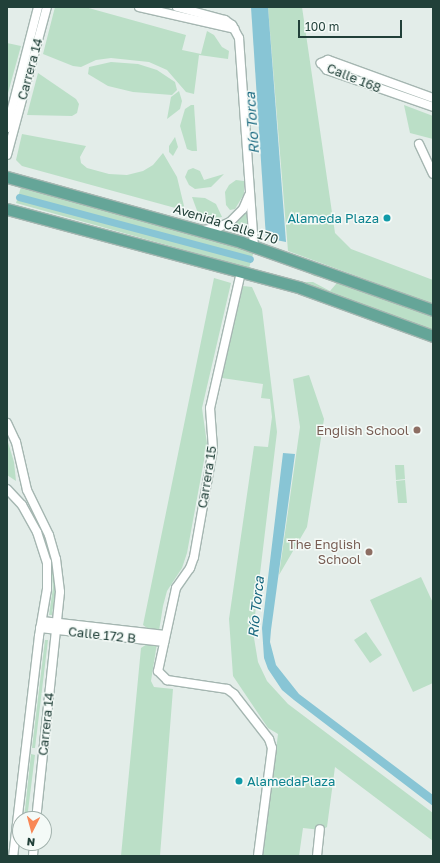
<!DOCTYPE html>
<meta charset="utf-8">
<style>
body{margin:0}
#map{position:relative;width:440px;height:863px;overflow:hidden;background:#e3ede9;font-family:"Golos Text",sans-serif}
div>[style]{position:absolute}
.green>*{inset:0;background:#bbdfc7}
.water>*{inset:0;background:#88c5d5}
.canal>*{height:7px;margin:-3.5px;padding:0 3.5px;transform-origin:3.5px;border-radius:3.5px;background:#88c5d5}
.roads{filter:drop-shadow(1px 0 #a5b6b1) drop-shadow(-1px 0 #a5b6b1) drop-shadow(0 1px #a5b6b1) drop-shadow(0 -1px #a5b6b1)}
.minor>*{height:8px;margin:-4px;padding:0 4px;transform-origin:4px;border-radius:4px;background:#fff}
.major>*{height:11px;margin:-5.5px;padding:0 5.5px;transform-origin:5.5px;border-radius:5.5px;background:#65a598}
.dots>*{width:11px;height:11px;translate:-50% -50%;box-sizing:border-box;border:2px solid #f4faf7;border-radius:50%}
span{translate:-50% -50%;white-space:nowrap;text-align:center;line-height:1.15;-webkit-text-stroke:3px #f4faf7;paint-order:stroke}
.street-label{font-size:13px;color:#214039}
.culture-label{font-size:13px;color:#0d838f}
.right{translate:-100% -50%;text-align:right}
.left{translate:0 -50%;text-align:left}
.education-label{font-size:13px;color:#785e54}
.water-label{font-size:14px;color:#18687f;font-style:italic}
.frame{position:absolute;inset:0;border:8px solid #214039;pointer-events:none}
.north{position:absolute;left:12px;top:811px;width:40px;height:40px;box-sizing:border-box;background:#f4faf7;border:1px solid #a0b0ab;border-radius:50%;rotate:186deg;font-size:11px;font-weight:700;line-height:16px;text-align:center;color:#214039}
.north::after{content:'';display:block;margin:auto;width:14px;height:18px;background:#f88756;clip-path:polygon(50% 0,100% 100%,50% 72%,0 100%)}
.scale{position:absolute;left:298px;top:20px;width:104px;height:18px;box-sizing:border-box;border:2px solid #214039;border-top:0;padding-left:5px;font-size:12px;line-height:14px;white-space:nowrap;color:#214039;-webkit-text-stroke:3px #f4faf7;paint-order:stroke}
</style>
<div id="map">
<div class="green">
<i style="clip-path:polygon(55px 7px,85px 7px,186px 35px,182px 50px,201px 54px,207px 31px,214px 35px,222px 47px,229px 51px,228px 59px,199px 55px,194px 94px,186px 92px,167px 70px,149px 62px,111px 58px,96px 60px,81px 67px,73px 66px,43px 54px)"></i>
<i style="clip-path:polygon(268px 7px,302px 7px,335px 233px,351px 249px,433px 280px,433px 304px,288px 251px)"></i>
<i style="clip-path:polygon(7px 43px,21px 46px,8px 93px,7px 93px)"></i>
<i style="clip-path:polygon(111px 62px,138px 64px,157px 70px,175px 82px,177px 90px,172px 95px,133px 92px,108px 86px,88px 74px,89px 67px)"></i>
<i style="clip-path:polygon(38px 73px,76px 99px,79px 104px,77px 113px,72px 116px,27px 115px)"></i>
<i style="clip-path:polygon(179px 91px,182px 101px,180px 109px,167px 119px,171px 97px)"></i>
<i style="clip-path:polygon(191px 105px,194px 105px,197px 151px,192px 151px,187px 149px,180px 126px,185px 109px)"></i>
<i style="clip-path:polygon(404px 105px,433px 116px,433px 139px,410px 133px)"></i>
<i style="clip-path:polygon(22px 134px,86px 146px,80px 157px,81px 163px,87px 168px,109px 174px,127px 175px,143px 171px,153px 165px,163px 153px,177px 177px,184px 206px,179px 209px,22px 166px,16px 160px)"></i>
<i style="clip-path:polygon(175px 137px,178px 147px,173px 156px,169px 152px,169px 146px)"></i>
<i style="clip-path:polygon(193px 168px,200px 171px,204px 180px,224px 174px,211px 187px,195px 189px,189px 185px,185px 177px,188px 170px)"></i>
<i style="clip-path:polygon(236px 180px,244px 181px,244px 194px,235px 209px,230px 210px,226px 205px,225px 192px,229px 185px)"></i>
<i style="clip-path:polygon(21px 187px,254px 251px,249px 268px,16px 203px)"></i>
<i style="clip-path:polygon(192px 197px,205px 198px,216px 204px,222px 217px,209px 219px,199px 216px)"></i>
<i style="clip-path:polygon(247px 211px,248px 231px,238px 228px,234px 223px)"></i>
<i style="clip-path:polygon(303px 269px,433px 314px,433px 331px,298px 282px,313px 282px,330px 291px,336px 284px,335px 280px,314px 276px)"></i>
<i style="clip-path:polygon(214px 278px,231px 283px,202px 408px,207px 444px,187px 553px,182px 568px,167px 591px,163px 606px,151px 681px,154px 687px,173px 689px,160px 856px,121px 856px,141px 648px,147px 644px,150px 630px,143px 625px)"></i>
<i style="clip-path:polygon(243px 286px,252px 287px,262px 309px,277px 432px,253px 632px,258px 662px,267px 681px,288px 704px,433px 813px,433px 841px,335px 767px,327px 827px,321px 830px,303px 828px,299px 856px,263px 856px,278px 734px,268px 728px,233px 676px,229px 619px,254px 446px,268px 447px,272px 417px,270px 399px,261px 398px,263px 384px,222px 378px)"></i>
<i style="clip-path:polygon(309px 375px,324px 419px,307px 527px,279px 575px,300px 427px,293px 379px)"></i>
<i style="clip-path:polygon(7px 439px,14px 462px,16px 481px,7px 475px)"></i>
<i style="clip-path:polygon(395px 465px,404px 465px,405px 479px,396px 480px)"></i>
<i style="clip-path:polygon(405px 480px,407px 503px,398px 503px,396px 481px)"></i>
<i style="clip-path:polygon(32px 510px,45px 534px,53px 560px,56px 588px,52px 615px,49px 615px,53px 588px,51px 561px,43px 535px,30px 511px)"></i>
<i style="clip-path:polygon(421px 577px,433px 603px,433px 683px,413px 692px,370px 600px)"></i>
<i style="clip-path:polygon(366px 632px,382px 655px,370px 663px,354px 640px)"></i>
<i style="clip-path:polygon(45px 640px,48px 640px,35px 748px,32px 748px)"></i>
<i style="clip-path:polygon(31px 754px,35px 755px,27px 819px,24px 819px)"></i>
</div>
<div class="water">
<i style="clip-path:polygon(251px 7px,268px 7px,286px 242px,266px 238px)"></i>
<i style="clip-path:polygon(283px 453px,295px 454px,271px 630px,270px 642px,276px 665px,299px 694px,433px 795px,433px 806px,294px 700px,282px 690px,268px 669px,264px 658px,262px 628px)"></i>
</div>
<div class="canal">
<i style="left:19px;top:197px;width:239px;rotate:15deg"></i>
</div>
<div class="roads">
<div class="minor">
<i style="left:139px;top:7px;width:98px;rotate:12.9deg"></i>
<i style="left:177px;top:7px;width:50px;rotate:15.2deg"></i>
<i style="left:225px;top:20px;width:9px;rotate:36deg"></i>
<i style="left:232px;top:25px;width:15px;rotate:62deg"></i>
<i style="left:239px;top:38px;width:210px;rotate:85.9deg"></i>
<i style="left:433px;top:98px;width:112px;rotate:-160.1deg"></i>
<i style="left:328px;top:60px;width:8px;rotate:157deg"></i>
<i style="left:321px;top:63px;width:9px;rotate:49deg"></i>
<i style="left:327px;top:70px;width:112px;rotate:19.2deg"></i>
<i style="left:7px;top:128px;width:125px;rotate:-75.6deg"></i>
<i style="left:419px;top:144px;width:33px;rotate:65deg"></i>
<i style="left:7px;top:155px;width:153px;rotate:-74.9deg"></i>
<i style="left:203px;top:230px;width:14px;rotate:-8deg"></i>
<i style="left:217px;top:228px;width:14px;rotate:-25deg"></i>
<i style="left:230px;top:222px;width:18px;rotate:-45deg"></i>
<i style="left:243px;top:209px;width:15px;rotate:-67deg"></i>
<i style="left:241px;top:272px;width:139px;rotate:102.8deg"></i>
<i style="left:210px;top:408px;width:41px;rotate:85.8deg"></i>
<i style="left:213px;top:449px;width:110px;rotate:100deg"></i>
<i style="left:194px;top:557px;width:12px;rotate:110deg"></i>
<i style="left:190px;top:568px;width:24px;rotate:125deg"></i>
<i style="left:176px;top:588px;width:85px;rotate:102.2deg"></i>
<i style="left:158px;top:671px;width:13px;rotate:45deg"></i>
<i style="left:167px;top:680px;width:61px;rotate:8.5deg"></i>
<i style="left:227px;top:689px;width:9px;rotate:36deg"></i>
<i style="left:234px;top:694px;width:57px;rotate:52.1deg"></i>
<i style="left:269px;top:739px;width:9px;rotate:72deg"></i>
<i style="left:272px;top:748px;width:109px;rotate:97.4deg"></i>
<i style="left:7px;top:423px;width:21px;rotate:65deg"></i>
<i style="left:16px;top:442px;width:49px;rotate:77.1deg"></i>
<i style="left:27px;top:490px;width:50px;rotate:63.9deg"></i>
<i style="left:49px;top:535px;width:25px;rotate:74deg"></i>
<i style="left:56px;top:559px;width:33px;rotate:83deg"></i>
<i style="left:60px;top:592px;width:228px;rotate:96deg"></i>
<i style="left:7px;top:489px;width:22px;rotate:47deg"></i>
<i style="left:22px;top:505px;width:31px;rotate:61deg"></i>
<i style="left:37px;top:532px;width:32px;rotate:72deg"></i>
<i style="left:47px;top:562px;width:27px;rotate:90deg"></i>
<i style="left:47px;top:589px;width:48px;rotate:99.7deg"></i>
<i style="left:39px;top:636px;width:222px;rotate:96.7deg"></i>
<i style="left:42px;top:621px;width:124px;rotate:6.5deg"></i>
<i style="left:40px;top:628px;width:125px;rotate:6.4deg"></i>
<i style="left:33px;top:856px;width:13px;rotate:-86deg"></i>
<i style="left:317px;top:856px;width:27px;rotate:-84deg"></i>
</div>
<div class="major">
<i style="left:7px;top:177px;width:243px;rotate:15.5deg"></i>
<i style="left:241px;top:242px;width:204px;rotate:19.5deg"></i>
<i style="left:7px;top:209px;width:304px;rotate:15deg"></i>
<i style="left:301px;top:288px;width:140px;rotate:20deg"></i>
</div>
</div>
<div class="dots">
<i style="left:387px;top:218px;background:#0f9aa8"></i>
<i style="left:417px;top:430px;background:#8d6e63"></i>
<i style="left:369px;top:552px;background:#8d6e63"></i>
<i style="left:239px;top:781px;background:#0f9aa8"></i>
</div>
<div class="street-label">
<span style="left:30px;top:69px;rotate:-75deg">Carrera 14</span>
<span style="left:354px;top:78px;rotate:22deg">Calle 168</span>
<span style="left:226px;top:224px;rotate:17deg">Avenida Calle 170</span>
<span style="left:207px;top:477px;rotate:-81deg">Carrera 15</span>
<span style="left:102px;top:635px;rotate:6deg">Calle 172 B</span>
<span style="left:46px;top:724px;rotate:-84deg">Carrera 14</span>
</div>
<div class="culture-label">
<span class="right" style="left:379px;top:218px">Alameda Plaza</span>
<span class="left" style="left:247px;top:781px">AlamedaPlaza</span>
</div>
<div class="education-label">
<span class="right" style="left:409px;top:430px">English School</span>
<span class="right" style="left:361px;top:552px">The English<br>School</span>
</div>
<div class="water-label">
<span style="left:252px;top:123px;rotate:-94deg">Río Torca</span>
<span style="left:256px;top:607px;rotate:-84deg">Río Torca</span>
</div>
<div class="frame"></div>
<div class="north">N</div>
<div class="scale">100 m</div>
</div>
